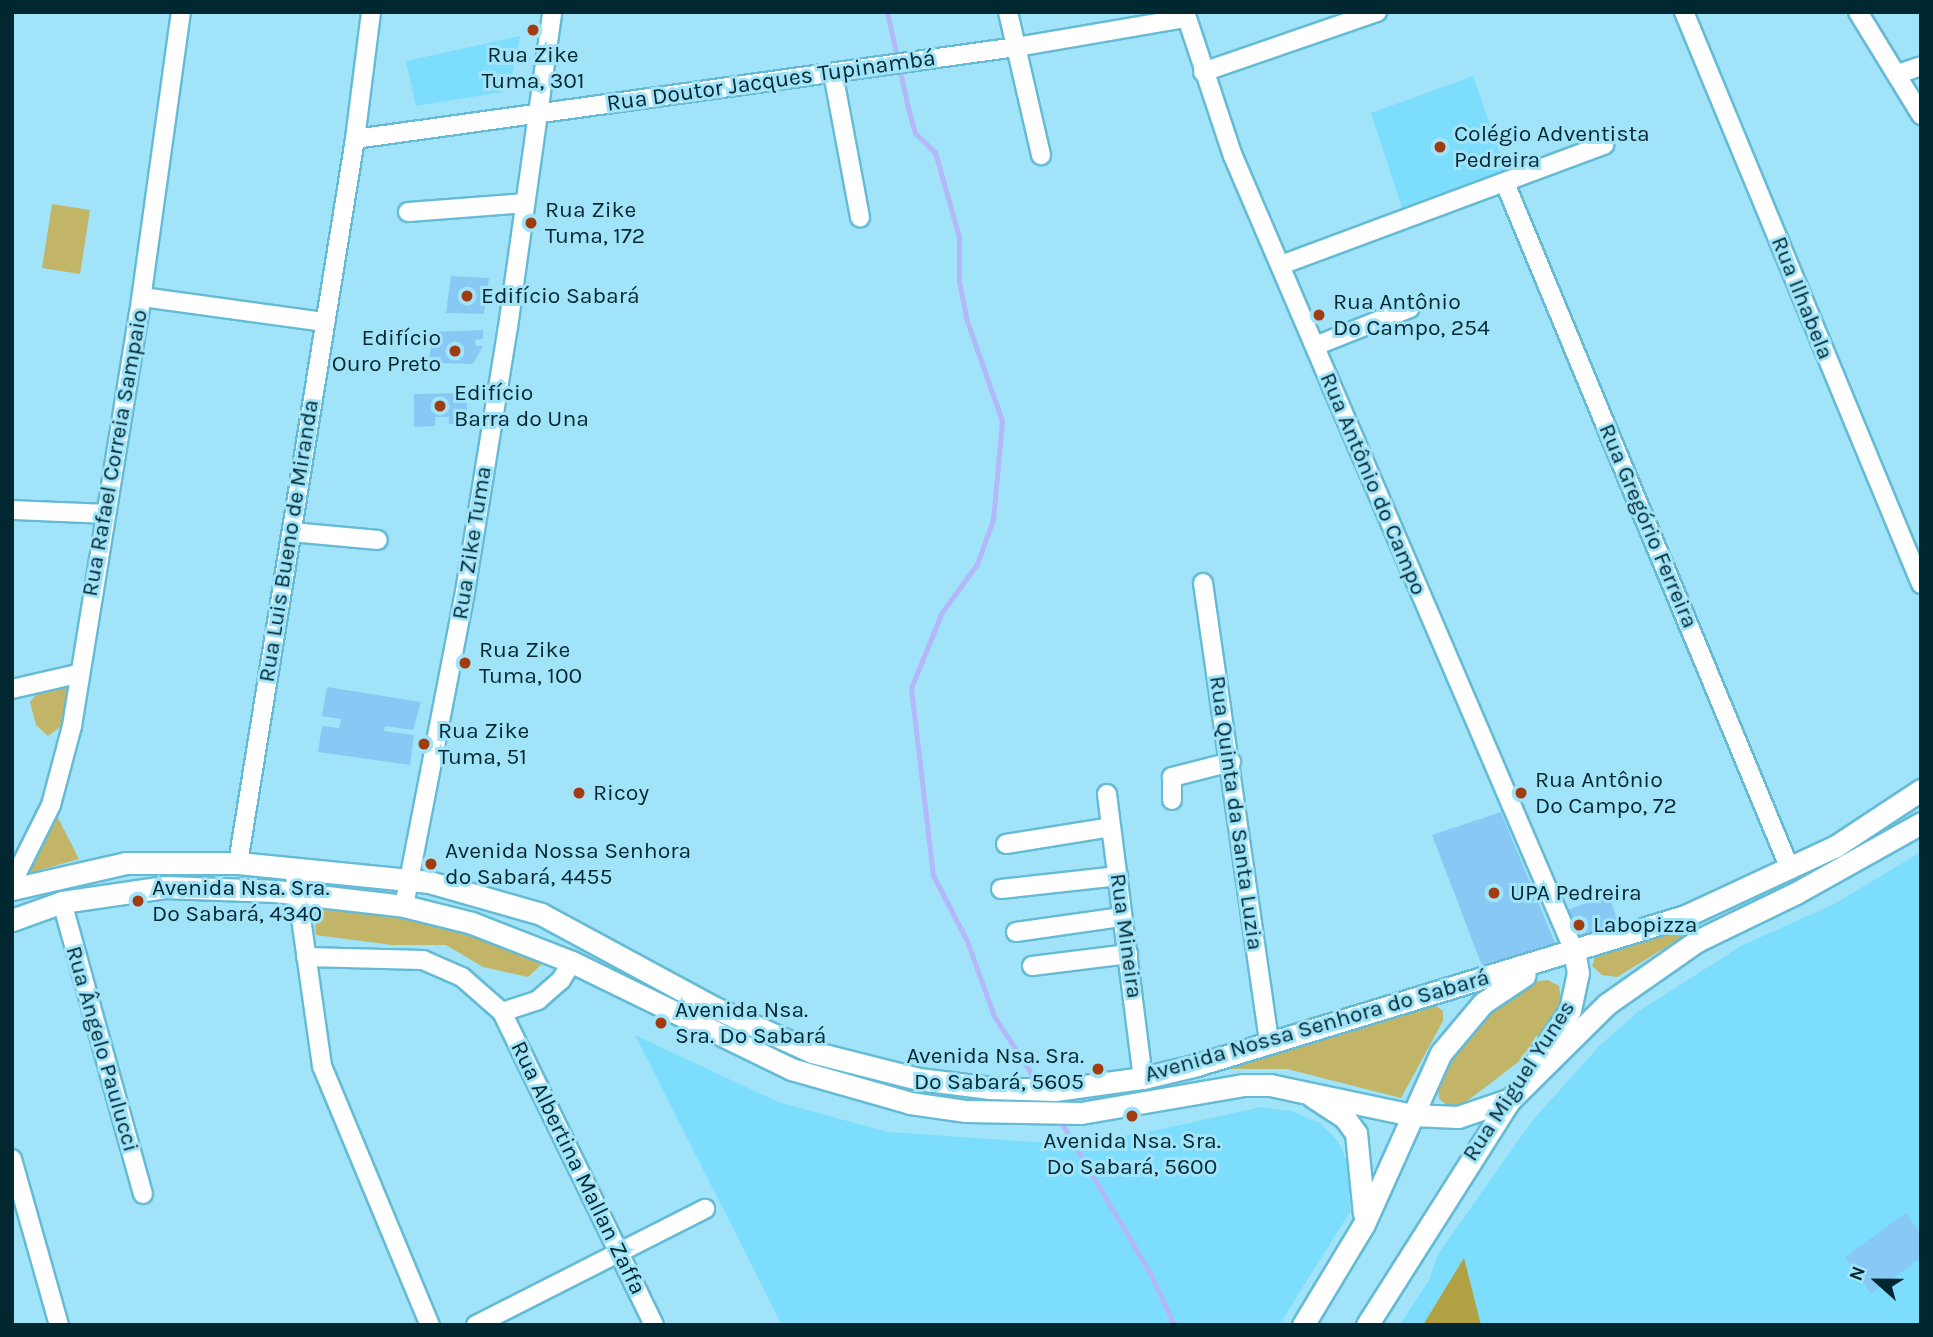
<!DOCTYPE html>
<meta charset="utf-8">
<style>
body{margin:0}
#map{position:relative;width:1933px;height:1337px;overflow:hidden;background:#a1e4f9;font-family:Karla,sans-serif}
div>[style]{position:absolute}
.built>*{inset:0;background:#7cdefc}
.green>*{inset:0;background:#c2b567}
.forest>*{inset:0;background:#b1a142}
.stream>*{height:5px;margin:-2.5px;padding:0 2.5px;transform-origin:2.5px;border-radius:2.5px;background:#b2b8f9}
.building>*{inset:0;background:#88c8f5}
.roads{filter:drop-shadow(2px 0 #65bbd5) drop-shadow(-2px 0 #65bbd5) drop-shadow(0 2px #65bbd5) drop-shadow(0 -2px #65bbd5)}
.minor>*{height:18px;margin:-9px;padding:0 9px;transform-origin:9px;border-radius:9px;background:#fff}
.major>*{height:21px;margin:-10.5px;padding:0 10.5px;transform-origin:10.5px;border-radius:10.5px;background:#fff}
.dots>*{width:19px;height:19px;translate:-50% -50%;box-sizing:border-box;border:4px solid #a1e4f9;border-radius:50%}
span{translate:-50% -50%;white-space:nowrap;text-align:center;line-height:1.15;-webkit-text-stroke:6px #a1e4f9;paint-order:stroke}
.poi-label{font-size:23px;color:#012731}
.left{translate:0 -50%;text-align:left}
.right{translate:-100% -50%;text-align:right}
.street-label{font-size:23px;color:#012731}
.frame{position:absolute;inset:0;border:14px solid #012731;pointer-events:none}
.north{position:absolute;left:1842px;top:1246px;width:70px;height:70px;-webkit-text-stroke:5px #a1e4f9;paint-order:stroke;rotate:291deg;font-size:19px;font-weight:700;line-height:28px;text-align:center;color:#012731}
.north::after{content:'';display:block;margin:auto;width:24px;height:32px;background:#012731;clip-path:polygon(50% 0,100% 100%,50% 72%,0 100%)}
</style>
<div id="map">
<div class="built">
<i style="clip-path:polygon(520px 36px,509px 91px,416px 106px,406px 61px)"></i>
<i style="clip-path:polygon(1473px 76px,1510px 181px,1405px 217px,1371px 113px)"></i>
<i style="clip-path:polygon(1921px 852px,1921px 1325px,1400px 1325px,1429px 1280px,1438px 1254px,1532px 1121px,1600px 1045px,1639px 1011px,1741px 946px,1834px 904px)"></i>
<i style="clip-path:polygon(635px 1035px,778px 1102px,888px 1132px,1049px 1143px,1139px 1134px,1261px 1107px,1291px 1111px,1320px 1123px,1338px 1141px,1348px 1164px,1350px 1212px,1279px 1325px,782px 1325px)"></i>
</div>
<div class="green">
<i style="clip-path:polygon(52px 204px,90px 210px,80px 274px,42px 268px)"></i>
<i style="clip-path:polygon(73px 682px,68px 721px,48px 736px,36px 725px,30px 702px,45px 684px)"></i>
<i style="clip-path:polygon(56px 814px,79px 859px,22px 875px,38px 845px)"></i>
<i style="clip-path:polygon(314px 901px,425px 916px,544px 962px,528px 977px,483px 967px,446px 945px,392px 945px,316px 935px)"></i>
<i style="clip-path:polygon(1697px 923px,1699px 927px,1617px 977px,1602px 975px,1592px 966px,1595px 957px)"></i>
<i style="clip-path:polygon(1548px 980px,1559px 986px,1563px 1013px,1537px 1048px,1463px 1104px,1448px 1106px,1439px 1099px,1438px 1085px,1470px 1029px,1491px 1006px,1530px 982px)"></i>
<i style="clip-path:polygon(1436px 1006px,1443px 1011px,1443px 1021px,1401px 1098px,1287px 1069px,1230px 1069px,1230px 1064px)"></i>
</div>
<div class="forest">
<i style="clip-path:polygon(1464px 1258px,1481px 1325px,1423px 1325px)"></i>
</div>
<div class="stream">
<i style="left:887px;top:12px;width:102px;rotate:77.6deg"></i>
<i style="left:909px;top:112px;width:22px;rotate:74deg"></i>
<i style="left:915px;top:133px;width:28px;rotate:44deg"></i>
<i style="left:935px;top:152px;width:88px;rotate:74.2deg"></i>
<i style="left:959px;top:237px;width:44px;rotate:90deg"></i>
<i style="left:959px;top:281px;width:38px;rotate:79deg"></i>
<i style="left:966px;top:318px;width:109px;rotate:70.7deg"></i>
<i style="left:1002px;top:421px;width:99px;rotate:95.2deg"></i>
<i style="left:993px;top:520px;width:47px;rotate:110deg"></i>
<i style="left:977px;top:564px;width:59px;rotate:126.1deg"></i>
<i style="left:942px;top:612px;width:82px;rotate:112.2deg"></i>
<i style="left:911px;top:688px;width:188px;rotate:83.3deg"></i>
<i style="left:933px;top:875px;width:74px;rotate:62.7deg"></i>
<i style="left:967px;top:941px;width:80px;rotate:70.2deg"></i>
<i style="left:994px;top:1016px;width:81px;rotate:57.1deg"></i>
<i style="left:1058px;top:1117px;width:181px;rotate:59.5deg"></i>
<i style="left:1150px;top:1273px;width:57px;rotate:65.2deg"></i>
</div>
<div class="building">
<i style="clip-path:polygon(451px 276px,489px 278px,484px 314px,446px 313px)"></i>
<i style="clip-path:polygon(483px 330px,483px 339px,475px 340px,476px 346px,483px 346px,473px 364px,439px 363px,441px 357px,429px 357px,434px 332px)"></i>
<i style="clip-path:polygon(467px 393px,467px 424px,449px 424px,449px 417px,435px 417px,435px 426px,414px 427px,414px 394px)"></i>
<i style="clip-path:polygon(327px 687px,421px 702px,413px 730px,385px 726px,384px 731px,414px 735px,410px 765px,318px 752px,322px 726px,339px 728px,341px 719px,322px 716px)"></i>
<i style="clip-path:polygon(1501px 812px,1558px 950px,1484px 971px,1432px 835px)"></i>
<i style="clip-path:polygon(1609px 895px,1620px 929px,1574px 944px,1559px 913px)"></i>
<i style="clip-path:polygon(1906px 1213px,1921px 1234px,1921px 1258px,1871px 1294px,1845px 1257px)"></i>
</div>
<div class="roads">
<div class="minor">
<i style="left:1008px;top:12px;width:147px;rotate:77deg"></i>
<i style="left:1185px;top:12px;width:152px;rotate:71.6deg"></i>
<i style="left:1233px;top:156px;width:865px;rotate:66.78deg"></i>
<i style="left:1684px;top:12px;width:619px;rotate:67.49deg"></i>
<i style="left:1858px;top:12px;width:121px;rotate:58.5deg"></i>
<i style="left:1203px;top:72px;width:184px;rotate:-19deg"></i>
<i style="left:833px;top:73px;width:147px;rotate:79.4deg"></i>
<i style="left:1898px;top:74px;width:24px;rotate:-19deg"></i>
<i style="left:355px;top:139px;width:667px;rotate:-7.92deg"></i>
<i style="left:1016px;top:47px;width:172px;rotate:-9.7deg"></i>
<i style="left:1505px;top:183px;width:743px;rotate:67.44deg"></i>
<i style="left:408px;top:212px;width:116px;rotate:-4.4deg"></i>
<i style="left:1281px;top:265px;width:345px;rotate:-20.4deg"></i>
<i style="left:142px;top:297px;width:185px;rotate:7.8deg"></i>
<i style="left:1315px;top:346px;width:102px;rotate:-21.8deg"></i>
<i style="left:12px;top:510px;width:94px;rotate:2.4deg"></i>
<i style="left:292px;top:532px;width:86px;rotate:5.3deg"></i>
<i style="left:1203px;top:583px;width:465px;rotate:81.8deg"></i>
<i style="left:12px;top:689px;width:67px;rotate:-13deg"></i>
<i style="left:1107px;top:794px;width:286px;rotate:82.8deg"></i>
<i style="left:1172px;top:800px;width:23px;rotate:-90deg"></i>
<i style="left:1172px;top:777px;width:61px;rotate:-14.3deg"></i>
<i style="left:1006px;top:844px;width:106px;rotate:-9.2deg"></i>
<i style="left:238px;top:863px;width:733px;rotate:-80.82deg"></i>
<i style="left:355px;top:139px;width:128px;rotate:-82.8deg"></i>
<i style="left:294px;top:869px;width:199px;rotate:81.9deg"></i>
<i style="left:322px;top:1066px;width:281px;rotate:67.4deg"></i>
<i style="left:12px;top:883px;width:87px;rotate:-63.4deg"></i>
<i style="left:51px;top:805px;width:82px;rotate:-75.1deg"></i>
<i style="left:72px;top:726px;width:417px;rotate:-80.8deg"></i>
<i style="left:139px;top:314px;width:305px;rotate:-82.1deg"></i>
<i style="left:1001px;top:889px;width:118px;rotate:-6.3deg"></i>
<i style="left:62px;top:902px;width:303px;rotate:74.5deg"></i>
<i style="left:404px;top:906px;width:320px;rotate:-79deg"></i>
<i style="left:465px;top:592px;width:268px;rotate:-80.8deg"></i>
<i style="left:508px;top:327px;width:318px;rotate:-82deg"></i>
<i style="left:1016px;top:932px;width:107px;rotate:-8.1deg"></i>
<i style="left:306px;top:957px;width:117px;rotate:1.5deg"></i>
<i style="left:423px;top:960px;width:43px;rotate:23.6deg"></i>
<i style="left:462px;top:977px;width:53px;rotate:41.2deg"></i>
<i style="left:502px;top:1012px;width:348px;rotate:64.1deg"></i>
<i style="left:1032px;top:966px;width:97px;rotate:-7.1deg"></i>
<i style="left:502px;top:1012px;width:38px;rotate:-18deg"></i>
<i style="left:538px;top:1000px;width:30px;rotate:-41deg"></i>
<i style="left:561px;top:980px;width:21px;rotate:-59deg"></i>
<i style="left:12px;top:1159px;width:173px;rotate:74.2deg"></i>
<i style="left:476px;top:1325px;width:257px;rotate:-26.9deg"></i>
</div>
<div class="major">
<i style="left:12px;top:889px;width:117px;rotate:-12.8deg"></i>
<i style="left:126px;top:863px;width:112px"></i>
<i style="left:238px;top:863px;width:192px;rotate:5.7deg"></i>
<i style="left:429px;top:882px;width:116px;rotate:15.9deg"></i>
<i style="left:541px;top:914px;width:193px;rotate:28.4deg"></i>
<i style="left:711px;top:1006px;width:111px;rotate:24.5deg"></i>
<i style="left:812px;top:1052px;width:110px;rotate:14.2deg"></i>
<i style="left:919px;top:1079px;width:72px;rotate:7.2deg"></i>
<i style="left:990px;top:1088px;width:65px;rotate:1.8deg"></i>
<i style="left:1055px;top:1090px;width:89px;rotate:-7.8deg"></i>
<i style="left:1143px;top:1078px;width:56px;rotate:-13.5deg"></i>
<i style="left:1197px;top:1065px;width:510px;rotate:-16.98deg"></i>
<i style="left:1685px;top:916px;width:166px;rotate:-24.9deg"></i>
<i style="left:1836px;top:846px;width:102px;rotate:-33.4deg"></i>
<i style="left:12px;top:920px;width:53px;rotate:-19.8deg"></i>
<i style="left:62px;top:902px;width:104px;rotate:-8.3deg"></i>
<i style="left:165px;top:887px;width:110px;rotate:2.1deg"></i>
<i style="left:275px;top:891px;width:130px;rotate:6.6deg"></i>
<i style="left:404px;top:906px;width:70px;rotate:14deg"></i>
<i style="left:472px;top:923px;width:107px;rotate:21.3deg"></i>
<i style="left:572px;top:962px;width:244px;rotate:26deg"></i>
<i style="left:791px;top:1069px;width:124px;rotate:15.9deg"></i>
<i style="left:910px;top:1103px;width:57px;rotate:8.1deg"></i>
<i style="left:966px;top:1111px;width:115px;rotate:1deg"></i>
<i style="left:1081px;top:1113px;width:164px;rotate:-9.8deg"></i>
<i style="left:1243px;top:1085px;width:27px"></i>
<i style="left:1270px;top:1085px;width:145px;rotate:11.9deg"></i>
<i style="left:1412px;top:1115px;width:46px;rotate:2.5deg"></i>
<i style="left:1458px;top:1117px;width:56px;rotate:-18.8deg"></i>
<i style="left:1511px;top:1099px;width:135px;rotate:-44.7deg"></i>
<i style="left:1607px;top:1004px;width:110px;rotate:-35deg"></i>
<i style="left:1697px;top:941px;width:110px;rotate:-25.9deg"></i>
<i style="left:1796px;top:893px;width:143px;rotate:-29.2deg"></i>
<i style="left:1537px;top:1060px;width:60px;rotate:-56.6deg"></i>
<i style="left:1570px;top:1010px;width:38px;rotate:-78deg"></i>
<i style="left:1578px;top:973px;width:22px;rotate:-100deg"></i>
<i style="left:1313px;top:1097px;width:38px;rotate:33deg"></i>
<i style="left:1345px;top:1118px;width:19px;rotate:54deg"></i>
<i style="left:1356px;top:1133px;width:81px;rotate:84.4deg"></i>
<i style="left:1303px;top:1325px;width:118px;rotate:-58.9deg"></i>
<i style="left:1364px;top:1224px;width:188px;rotate:-65.8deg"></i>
<i style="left:1441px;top:1053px;width:65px;rotate:-50deg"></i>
<i style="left:1483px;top:1003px;width:50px;rotate:-33.7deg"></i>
<i style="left:1367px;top:1325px;width:269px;rotate:-57.6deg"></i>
</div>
</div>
<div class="dots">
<i style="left:533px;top:30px;background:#a13b10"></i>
<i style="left:1440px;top:147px;background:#a13b10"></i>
<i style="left:531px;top:223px;background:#a13b10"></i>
<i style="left:467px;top:296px;background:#a13b10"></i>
<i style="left:1319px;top:315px;background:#a13b10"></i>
<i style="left:455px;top:351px;background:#a13b10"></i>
<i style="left:440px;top:406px;background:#a13b10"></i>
<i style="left:465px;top:663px;background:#a13b10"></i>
<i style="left:424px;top:744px;background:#a13b10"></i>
<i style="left:579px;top:793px;background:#a13b10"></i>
<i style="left:1521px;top:793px;background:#a13b10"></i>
<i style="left:431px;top:864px;background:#a13b10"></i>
<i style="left:1494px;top:893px;background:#a13b10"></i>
<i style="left:138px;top:901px;background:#a13b10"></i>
<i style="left:1579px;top:925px;background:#a13b10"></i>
<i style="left:661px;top:1023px;background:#a13b10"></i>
<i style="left:1098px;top:1069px;background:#a13b10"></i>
<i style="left:1132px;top:1116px;background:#a13b10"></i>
</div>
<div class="poi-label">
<span style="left:533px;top:68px">Rua Zike<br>Tuma, 301</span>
<span class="left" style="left:1454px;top:147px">Colégio Adventista<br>Pedreira</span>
<span class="left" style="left:545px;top:223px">Rua Zike<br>Tuma, 172</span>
<span class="left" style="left:481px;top:296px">Edifício Sabará</span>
<span class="left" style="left:1333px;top:315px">Rua Antônio<br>Do Campo, 254</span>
<span class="right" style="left:441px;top:351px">Edifício<br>Ouro Preto</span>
<span class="left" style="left:454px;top:406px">Edifício<br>Barra do Una</span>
<span class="left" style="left:479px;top:663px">Rua Zike<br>Tuma, 100</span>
<span class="left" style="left:438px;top:744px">Rua Zike<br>Tuma, 51</span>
<span class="left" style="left:1535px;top:793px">Rua Antônio<br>Do Campo, 72</span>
<span class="left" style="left:593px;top:793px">Ricoy</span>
<span class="left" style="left:445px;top:864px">Avenida Nossa Senhora<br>do Sabará, 4455</span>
<span class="left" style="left:152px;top:901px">Avenida Nsa. Sra.<br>Do Sabará, 4340</span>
<span class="left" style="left:1510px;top:893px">UPA Pedreira</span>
<span class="left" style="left:1593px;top:925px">Labopizza</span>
<span class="left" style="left:675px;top:1023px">Avenida Nsa.<br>Sra. Do Sabará</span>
<span class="right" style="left:1084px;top:1069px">Avenida Nsa. Sra.<br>Do Sabará, 5605</span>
<span style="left:1132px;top:1154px">Avenida Nsa. Sra.<br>Do Sabará, 5600</span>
</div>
<div class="street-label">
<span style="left:771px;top:81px;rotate:-8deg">Rua Doutor Jacques Tupinambá</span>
<span style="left:1802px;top:298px;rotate:68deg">Rua Ilhabela</span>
<span style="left:115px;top:453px;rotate:-80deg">Rua Rafael Correia Sampaio</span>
<span style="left:1373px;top:484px;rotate:67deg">Rua Antônio do Campo</span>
<span style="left:1648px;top:526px;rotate:67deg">Rua Gregório Ferreira</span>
<span style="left:289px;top:541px;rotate:-81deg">Rua Luis Bueno de Miranda</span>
<span style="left:472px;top:543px;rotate:-81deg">Rua Zike Tuma</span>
<span style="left:1236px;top:813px;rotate:82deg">Rua Quinta da Santa Luzia</span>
<span style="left:1126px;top:936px;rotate:82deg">Rua Mineira</span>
<span style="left:1317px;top:1026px;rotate:-16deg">Avenida Nossa Senhora do Sabará</span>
<span style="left:102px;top:1049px;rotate:74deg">Rua Ângelo Paulucci</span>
<span style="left:1519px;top:1081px;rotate:-57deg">Rua Miguel Yunes</span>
<span style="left:578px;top:1168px;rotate:64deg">Rua Albertina Mallan Zaffa</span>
</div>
<div class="frame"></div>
<div class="north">N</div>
</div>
